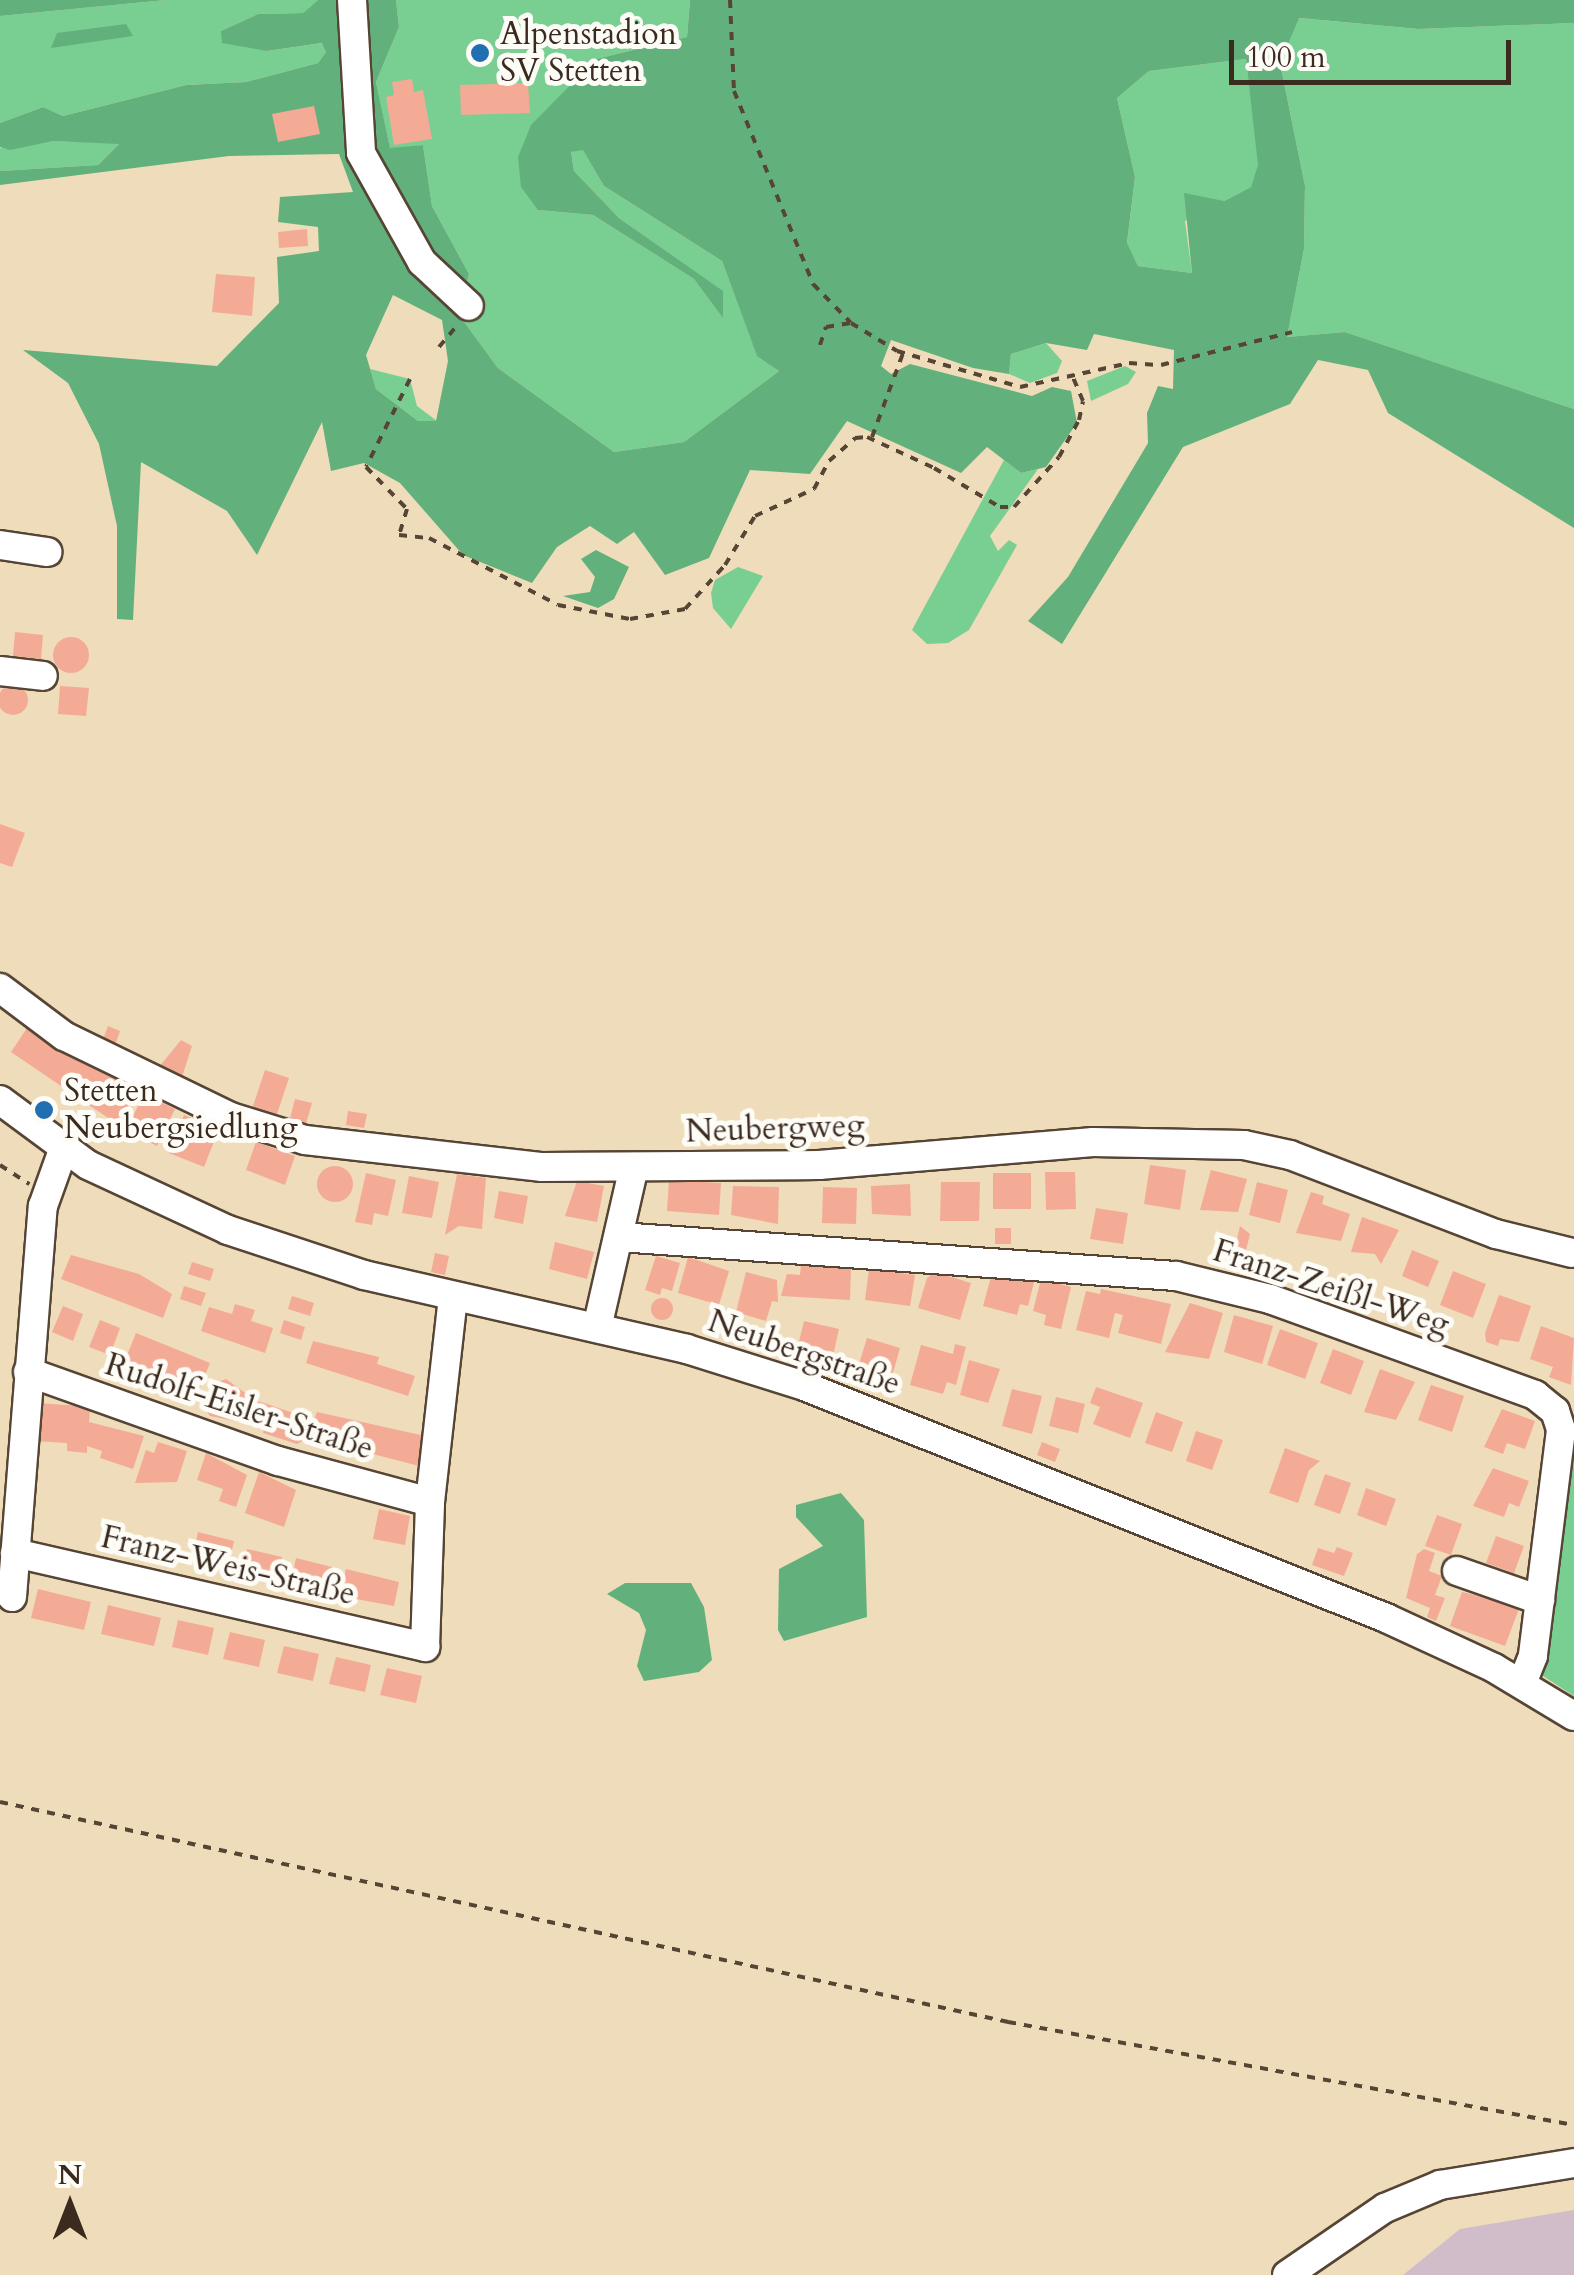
<!DOCTYPE html>
<meta charset="utf-8">
<style>
body{margin:0}
#map{position:relative;width:1574px;height:2275px;overflow:hidden;background:#efdcba;font-family:Cardo,serif}
div>[style]{position:absolute}
.industrial>*{inset:0;background:#d1bdc9}
.green>*{inset:0;background:#79ce92}
.forest>*{inset:0;background:#62b17c}
.building>*{inset:0;background:#f3ab96}
.round{border-radius:50%}
.path>*{height:4px;margin-top:-2px;transform-origin:0;background:repeating-linear-gradient(90deg,#564535 0 8px,transparent 0 16px)}
.roads{filter:drop-shadow(2px 0 #564535) drop-shadow(-2px 0 #564535) drop-shadow(0 2px #564535) drop-shadow(0 -2px #564535)}
.minor>*{height:28px;margin:-14px;padding:0 14px;transform-origin:14px;border-radius:14px;background:#fff}
.dots>*{width:28px;height:28px;translate:-50% -50%;box-sizing:border-box;border:5px solid #fdfcf7;border-radius:50%}
span{translate:-50% -50%;white-space:nowrap;text-align:center;line-height:1.15;-webkit-text-stroke:10px #fdfcf7;paint-order:stroke}
.poi-label{font-size:32px;color:#3b2a1e}
.left{translate:0 -50%;text-align:left}
.street-label{font-size:32px;color:#3b2a1e}
.north{position:absolute;left:20px;top:2155px;width:100px;height:100px;-webkit-text-stroke:8px #fdfcf7;paint-order:stroke;rotate:0deg;font-size:28px;font-weight:700;line-height:40px;text-align:center;color:#3b2a1e}
.north::after{content:'';display:block;margin:auto;width:35px;height:45px;background:#3b2a1e;clip-path:polygon(50% 0,100% 100%,50% 72%,0 100%)}
.scale{position:absolute;left:1229px;top:40px;width:282px;height:45px;box-sizing:border-box;border:5px solid #3b2a1e;border-top:0;padding-left:12px;font-size:30px;line-height:35px;white-space:nowrap;color:#3b2a1e;-webkit-text-stroke:8px #fdfcf7;paint-order:stroke}
</style>
<div id="map">
<div class="industrial">
<i style="clip-path:polygon(1574px 2210px,1574px 2275px,1403px 2275px,1460px 2229px)"></i>
</div>
<div class="green">
<i style="clip-path:polygon(166px 0,318px 0,303px 13px,258px 14px,221px 31px,267px 51px,323px 43px,326px 52px,318px 63px,246px 82px,186px 85px,63px 116px,43px 107px,0 123px,0 16px)"></i>
<i style="clip-path:polygon(396px 0,690px 0,687px 37px,596px 59px,569px 88px,538px 210px,593px 215px,694px 279px,722px 316px,722px 291px,619px 218px,574px 171px,571px 152px,583px 149px,604px 186px,722px 261px,757px 355px,779px 371px,684px 442px,614px 452px,498px 368px,459px 315px,469px 274px,432px 206px,423px 145px,390px 149px,376px 82px,399px 27px)"></i>
<i style="clip-path:polygon(1298px 18px,1418px 29px,1574px 23px,1574px 409px,1345px 332px,1287px 337px,1304px 249px,1305px 186px,1280px 63px)"></i>
<i style="clip-path:polygon(1246px 59px,1259px 165px,1251px 187px,1185px 221px,1192px 273px,1138px 266px,1127px 244px,1135px 177px,1117px 98px,1149px 71px)"></i>
<i style="clip-path:polygon(53px 141px,120px 143px,98px 165px,0 171px,0 148px)"></i>
<i style="clip-path:polygon(1046px 343px,1062px 361px,1057px 373px,1030px 383px,1009px 374px,1011px 354px)"></i>
<i style="clip-path:polygon(1125px 366px,1136px 372px,1128px 384px,1091px 401px,1087px 381px)"></i>
<i style="clip-path:polygon(370px 369px,410px 379px,417px 406px,437px 421px,418px 421px,376px 389px)"></i>
<i style="clip-path:polygon(1004px 460px,1021px 473px,1038px 469px,990px 536px,998px 551px,1009px 540px,1017px 545px,969px 630px,948px 643px,927px 644px,912px 630px)"></i>
<i style="clip-path:polygon(738px 567px,763px 576px,731px 629px,713px 608px,711px 593px,715px 580px)"></i>
<i style="clip-path:polygon(1573px 1414px,1574px 1414px,1574px 1696px,1543px 1676px)"></i>
</div>
<div class="forest">
<i style="clip-path:polygon(0 0,166px 0,0 16px)"></i>
<i style="clip-path:polygon(evenodd,318px 0,396px 0,399px 27px,376px 82px,390px 148px,423px 145px,432px 206px,469px 274px,459px 315px,498px 368px,614px 452px,684px 442px,779px 371px,757px 356px,722px 261px,604px 186px,583px 150px,571px 152px,574px 171px,619px 218px,723px 291px,723px 318px,694px 279px,593px 215px,538px 210px,521px 187px,518px 157px,531px 125px,596px 59px,687px 37px,690px 0,1574px 0,1574px 23px,1418px 29px,1299px 18px,1280px 63px,1305px 186px,1304px 249px,1287px 337px,1345px 332px,1574px 409px,1574px 528px,1388px 413px,1368px 370px,1318px 360px,1290px 404px,1183px 447px,1062px 644px,1028px 621px,1068px 577px,1148px 443px,1147px 413px,1158px 386px,1173px 389px,1174px 350px,1094px 334px,1087px 350px,1046px 343px,1011px 354px,1009px 374px,973px 368px,891px 340px,881px 366px,891px 374px,910px 364px,1032px 396px,1052px 387px,1071px 391px,1077px 423px,1046px 467px,1021px 473px,987px 447px,961px 473px,847px 421px,810px 474px,750px 470px,709px 558px,665px 575px,634px 532px,617px 544px,590px 526px,557px 547px,532px 583px,463px 555px,400px 483px,364px 463px,331px 471px,322px 422px,257px 555px,227px 511px,141px 462px,133px 620px,117px 619px,117px 526px,99px 444px,68px 383px,23px 350px,217px 366px,279px 303px,277px 257px,319px 251px,318px 227px,278px 222px,280px 197px,353px 192px,339px 154px,229px 156px,0 185px,0 171px,98px 165px,119px 144px,53px 141px,10px 150px,0 147px,0 123px,43px 107px,63px 116px,186px 85px,246px 82px,318px 63px,326px 52px,322px 43px,267px 51px,222px 43px,221px 31px,258px 14px,303px 13px,318px 0,1246px 59px,1258px 165px,1251px 187px,1224px 201px,1184px 193px,1192px 273px,1138px 266px,1127px 243px,1135px 177px,1117px 98px,1149px 71px,1246px 59px,318px 0,393px 295px,442px 320px,448px 361px,436px 421px,418px 421px,376px 389px,366px 355px,393px 295px)"></i>
<i style="clip-path:polygon(126px 24px,133px 36px,51px 48px,57px 33px)"></i>
<i style="clip-path:polygon(596px 550px,629px 567px,614px 599px,598px 608px,563px 596px,590px 592px,595px 577px,581px 559px)"></i>
<i style="clip-path:polygon(841px 1493px,864px 1520px,867px 1617px,784px 1641px,778px 1630px,779px 1569px,823px 1546px,796px 1517px,796px 1505px)"></i>
<i style="clip-path:polygon(625px 1583px,691px 1583px,704px 1607px,712px 1660px,699px 1672px,644px 1681px,637px 1666px,646px 1630px,639px 1613px,607px 1594px)"></i>
</div>
<div class="building">
<i style="clip-path:polygon(412px 79px,414px 92px,423px 90px,432px 139px,394px 145px,386px 97px,394px 95px,392px 82px)"></i>
<i style="clip-path:polygon(528px 83px,530px 113px,461px 115px,460px 85px)"></i>
<i style="clip-path:polygon(314px 106px,320px 134px,278px 142px,272px 114px)"></i>
<i style="clip-path:polygon(307px 229px,308px 246px,279px 248px,278px 232px)"></i>
<i style="clip-path:polygon(216px 274px,255px 277px,252px 316px,212px 312px)"></i>
<i style="clip-path:polygon(15px 632px,43px 635px,41px 659px,13px 656px)"></i>
<i class="round" style="left:53px;top:637px;width:36px;height:36px"></i>
<i class="round" style="left:-2px;top:685px;width:30px;height:30px"></i>
<i style="clip-path:polygon(60px 686px,89px 688px,86px 716px,58px 714px)"></i>
<i style="clip-path:polygon(0 824px,25px 833px,12px 867px,0 863px)"></i>
<i style="clip-path:polygon(29px 1025px,116px 1080px,112px 1086px,132px 1100px,117px 1124px,11px 1052px)"></i>
<i style="clip-path:polygon(108px 1026px,120px 1031px,113px 1051px,100px 1047px)"></i>
<i style="clip-path:polygon(181px 1040px,192px 1046px,181px 1080px,159px 1067px)"></i>
<i style="clip-path:polygon(265px 1070px,289px 1078px,275px 1120px,251px 1112px)"></i>
<i style="clip-path:polygon(140px 1084px,148px 1087px,145px 1094px,175px 1109px,157px 1146px,126px 1130px,139px 1104px,132px 1100px)"></i>
<i style="clip-path:polygon(295px 1099px,312px 1103px,305px 1127px,289px 1122px)"></i>
<i style="clip-path:polygon(348px 1111px,367px 1114px,364px 1128px,346px 1125px)"></i>
<i style="clip-path:polygon(184px 1115px,219px 1129px,204px 1167px,169px 1153px)"></i>
<i style="clip-path:polygon(256px 1142px,295px 1156px,285px 1185px,246px 1170px)"></i>
<i style="clip-path:polygon(1150px 1165px,1186px 1170px,1180px 1210px,1144px 1204px)"></i>
<i class="round" style="left:317px;top:1166px;width:36px;height:36px"></i>
<i style="clip-path:polygon(1211px 1170px,1247px 1179px,1238px 1212px,1200px 1210px)"></i>
<i style="clip-path:polygon(1045px 1172px,1075px 1172px,1076px 1209px,1046px 1210px)"></i>
<i style="clip-path:polygon(366px 1173px,396px 1180px,388px 1216px,374px 1213px,372px 1225px,355px 1222px)"></i>
<i style="clip-path:polygon(993px 1173px,1031px 1173px,1031px 1209px,993px 1209px)"></i>
<i style="clip-path:polygon(457px 1174px,486px 1178px,482px 1229px,459px 1226px,445px 1235px)"></i>
<i style="clip-path:polygon(409px 1176px,439px 1182px,432px 1218px,402px 1213px)"></i>
<i style="clip-path:polygon(669px 1180px,721px 1183px,719px 1215px,667px 1211px)"></i>
<i style="clip-path:polygon(577px 1181px,604px 1186px,597px 1222px,565px 1216px)"></i>
<i style="clip-path:polygon(941px 1182px,980px 1182px,979px 1221px,940px 1221px)"></i>
<i style="clip-path:polygon(1257px 1182px,1288px 1190px,1280px 1223px,1249px 1215px)"></i>
<i style="clip-path:polygon(910px 1184px,911px 1216px,872px 1214px,871px 1186px)"></i>
<i style="clip-path:polygon(733px 1186px,779px 1187px,778px 1224px,731px 1215px)"></i>
<i style="clip-path:polygon(823px 1187px,857px 1188px,856px 1224px,822px 1223px)"></i>
<i style="clip-path:polygon(499px 1191px,528px 1196px,523px 1224px,494px 1218px)"></i>
<i style="clip-path:polygon(1311px 1192px,1324px 1196px,1322px 1204px,1350px 1214px,1341px 1241px,1296px 1233px)"></i>
<i style="clip-path:polygon(1096px 1208px,1128px 1213px,1123px 1244px,1090px 1239px)"></i>
<i style="clip-path:polygon(1362px 1217px,1399px 1230px,1381px 1264px,1375px 1254px,1351px 1252px)"></i>
<i style="clip-path:polygon(1240px 1226px,1250px 1234px,1243px 1262px,1232px 1260px)"></i>
<i style="clip-path:polygon(995px 1228px,1011px 1228px,1011px 1244px,995px 1244px)"></i>
<i style="clip-path:polygon(555px 1242px,594px 1252px,587px 1279px,549px 1269px)"></i>
<i style="clip-path:polygon(1412px 1250px,1439px 1261px,1428px 1287px,1402px 1276px)"></i>
<i style="clip-path:polygon(435px 1253px,449px 1256px,445px 1275px,431px 1272px)"></i>
<i style="clip-path:polygon(71px 1255px,139px 1274px,172px 1294px,163px 1318px,61px 1279px)"></i>
<i style="clip-path:polygon(656px 1256px,680px 1263px,672px 1291px,662px 1288px,660px 1295px,645px 1290px)"></i>
<i style="clip-path:polygon(688px 1257px,729px 1271px,719px 1305px,678px 1293px)"></i>
<i style="clip-path:polygon(192px 1262px,214px 1269px,210px 1281px,188px 1274px)"></i>
<i style="clip-path:polygon(801px 1265px,851px 1268px,850px 1300px,781px 1296px,787px 1274px,800px 1275px)"></i>
<i style="clip-path:polygon(869px 1269px,915px 1275px,910px 1306px,865px 1300px)"></i>
<i style="clip-path:polygon(1453px 1271px,1486px 1284px,1473px 1318px,1440px 1305px)"></i>
<i style="clip-path:polygon(746px 1272px,777px 1280px,778px 1302px,772px 1301px,766px 1321px,736px 1312px)"></i>
<i style="clip-path:polygon(935px 1272px,971px 1283px,960px 1320px,918px 1308px,927px 1278px)"></i>
<i style="clip-path:polygon(992px 1273px,1035px 1278px,1028px 1306px,1020px 1304px,1017px 1315px,983px 1306px)"></i>
<i style="clip-path:polygon(1041px 1279px,1071px 1287px,1061px 1329px,1044px 1325px,1046px 1315px,1033px 1311px)"></i>
<i style="clip-path:polygon(184px 1286px,206px 1293px,201px 1306px,180px 1299px)"></i>
<i style="clip-path:polygon(1101px 1289px,1171px 1304px,1161px 1344px,1118px 1333px,1123px 1315px,1115px 1313px,1109px 1338px,1076px 1330px,1086px 1291px,1100px 1294px)"></i>
<i style="clip-path:polygon(1499px 1295px,1531px 1306px,1519px 1342px,1500px 1339px,1498px 1346px,1486px 1342px,1485px 1333px)"></i>
<i style="clip-path:polygon(292px 1296px,314px 1303px,310px 1316px,288px 1309px)"></i>
<i class="round" style="left:651px;top:1298px;width:22px;height:22px"></i>
<i style="clip-path:polygon(1190px 1303px,1223px 1313px,1209px 1359px,1165px 1352px)"></i>
<i style="clip-path:polygon(235px 1304px,255px 1310px,251px 1321px,273px 1328px,265px 1353px,201px 1331px,209px 1307px,232px 1314px)"></i>
<i style="clip-path:polygon(63px 1306px,83px 1314px,73px 1341px,52px 1332px)"></i>
<i style="clip-path:polygon(1419px 1306px,1430px 1310px,1423px 1327px,1413px 1323px)"></i>
<i style="clip-path:polygon(1234px 1315px,1273px 1326px,1262px 1364px,1224px 1352px)"></i>
<i style="clip-path:polygon(100px 1320px,120px 1328px,110px 1355px,89px 1347px)"></i>
<i style="clip-path:polygon(284px 1320px,305px 1327px,301px 1340px,280px 1333px)"></i>
<i style="clip-path:polygon(804px 1321px,839px 1329px,831px 1365px,795px 1358px)"></i>
<i style="clip-path:polygon(1541px 1326px,1574px 1338px,1571px 1385px,1549px 1377px,1553px 1367px,1530px 1359px)"></i>
<i style="clip-path:polygon(1280px 1329px,1318px 1343px,1305px 1379px,1267px 1365px)"></i>
<i style="clip-path:polygon(136px 1333px,210px 1363px,199px 1390px,125px 1360px)"></i>
<i style="clip-path:polygon(867px 1338px,900px 1348px,889px 1387px,855px 1377px)"></i>
<i style="clip-path:polygon(313px 1341px,379px 1357px,377px 1364px,415px 1376px,408px 1396px,306px 1363px)"></i>
<i style="clip-path:polygon(955px 1344px,966px 1347px,956px 1385px,947px 1382px,943px 1394px,910px 1385px,921px 1345px,953px 1354px)"></i>
<i style="clip-path:polygon(1333px 1349px,1364px 1361px,1351px 1395px,1320px 1383px)"></i>
<i style="clip-path:polygon(840px 1358px,850px 1360px,844px 1382px,834px 1379px)"></i>
<i style="clip-path:polygon(969px 1360px,1000px 1369px,988px 1403px,960px 1395px)"></i>
<i style="clip-path:polygon(1380px 1369px,1415px 1382px,1396px 1420px,1364px 1412px)"></i>
<i style="clip-path:polygon(226px 1379px,255px 1400px,314px 1420px,317px 1412px,425px 1436px,423px 1467px,334px 1444px,332px 1450px,317px 1446px,318px 1440px,308px 1438px,297px 1444px,263px 1433px,264px 1427px,210px 1416px,204px 1407px,211px 1385px)"></i>
<i style="clip-path:polygon(1431px 1385px,1464px 1396px,1452px 1432px,1418px 1420px)"></i>
<i style="clip-path:polygon(1096px 1387px,1143px 1403px,1130px 1438px,1093px 1424px,1100px 1407px,1090px 1403px)"></i>
<i style="clip-path:polygon(1012px 1389px,1042px 1396px,1032px 1434px,1002px 1426px)"></i>
<i style="clip-path:polygon(1056px 1397px,1085px 1404px,1078px 1433px,1049px 1426px)"></i>
<i style="clip-path:polygon(36px 1403px,82px 1406px,90px 1409px,89px 1422px,144px 1436px,133px 1469px,100px 1458px,102px 1451px,87px 1446px,87px 1453px,67px 1451px,67px 1443px,34px 1441px)"></i>
<i style="clip-path:polygon(1502px 1409px,1535px 1421px,1525px 1449px,1507px 1443px,1503px 1454px,1484px 1447px)"></i>
<i style="clip-path:polygon(1156px 1412px,1183px 1422px,1172px 1452px,1145px 1443px)"></i>
<i style="clip-path:polygon(1196px 1431px,1223px 1440px,1212px 1470px,1186px 1461px)"></i>
<i style="clip-path:polygon(158px 1442px,187px 1451px,177px 1482px,135px 1483px,146px 1450px,154px 1453px)"></i>
<i style="clip-path:polygon(1042px 1442px,1060px 1449px,1055px 1462px,1037px 1455px)"></i>
<i style="clip-path:polygon(1285px 1448px,1320px 1461px,1309px 1470px,1298px 1503px,1269px 1493px)"></i>
<i style="clip-path:polygon(206px 1453px,247px 1475px,236px 1507px,219px 1501px,223px 1489px,197px 1480px)"></i>
<i style="clip-path:polygon(1493px 1468px,1529px 1481px,1519px 1507px,1509px 1503px,1504px 1517px,1473px 1506px)"></i>
<i style="clip-path:polygon(259px 1472px,296px 1490px,284px 1527px,245px 1513px)"></i>
<i style="clip-path:polygon(1325px 1474px,1351px 1483px,1340px 1514px,1314px 1505px)"></i>
<i style="clip-path:polygon(1366px 1488px,1396px 1499px,1386px 1526px,1357px 1515px)"></i>
<i style="clip-path:polygon(379px 1509px,410px 1516px,405px 1545px,373px 1539px)"></i>
<i style="clip-path:polygon(1437px 1515px,1462px 1524px,1451px 1555px,1425px 1546px)"></i>
<i style="clip-path:polygon(198px 1532px,234px 1541px,228px 1568px,192px 1559px)"></i>
<i style="clip-path:polygon(1496px 1536px,1524px 1546px,1514px 1573px,1486px 1563px)"></i>
<i style="clip-path:polygon(1337px 1547px,1353px 1553px,1344px 1576px,1312px 1565px,1318px 1548px,1334px 1553px)"></i>
<i style="clip-path:polygon(247px 1549px,282px 1557px,276px 1584px,240px 1576px)"></i>
<i style="clip-path:polygon(1424px 1549px,1435px 1553px,1429px 1571px,1442px 1576px,1435px 1595px,1445px 1598px,1436px 1621px,1427px 1617px,1430px 1608px,1406px 1598px,1417px 1554px)"></i>
<i style="clip-path:polygon(296px 1558px,332px 1567px,326px 1594px,290px 1586px)"></i>
<i style="clip-path:polygon(346px 1569px,399px 1582px,394px 1606px,340px 1596px)"></i>
<i style="clip-path:polygon(38px 1589px,91px 1602px,84px 1630px,31px 1618px)"></i>
<i style="clip-path:polygon(1462px 1592px,1520px 1606px,1505px 1646px,1450px 1626px)"></i>
<i style="clip-path:polygon(108px 1605px,161px 1618px,154px 1646px,101px 1634px)"></i>
<i style="clip-path:polygon(178px 1620px,214px 1628px,208px 1655px,172px 1647px)"></i>
<i style="clip-path:polygon(230px 1632px,265px 1640px,259px 1667px,223px 1659px)"></i>
<i style="clip-path:polygon(284px 1646px,319px 1654px,313px 1681px,277px 1673px)"></i>
<i style="clip-path:polygon(336px 1657px,371px 1665px,365px 1692px,329px 1684px)"></i>
<i style="clip-path:polygon(387px 1668px,422px 1676px,416px 1703px,380px 1695px)"></i>
</div>
<div class="path">
<i style="left:730px;top:0;width:91px;rotate:87.5deg"></i>
<i style="left:734px;top:91px;width:209px;rotate:67.7deg"></i>
<i style="left:813px;top:284px;width:54px;rotate:45.7deg"></i>
<i style="left:851px;top:323px;width:54px;rotate:31.3deg"></i>
<i style="left:897px;top:351px;width:128px;rotate:16.3deg"></i>
<i style="left:1020px;top:387px;width:112px;rotate:-12.4deg"></i>
<i style="left:1129px;top:363px;width:32px;rotate:4deg"></i>
<i style="left:1161px;top:365px;width:135px;rotate:-14.1deg"></i>
<i style="left:820px;top:345px;width:19px;rotate:-72deg"></i>
<i style="left:826px;top:327px;width:25px;rotate:-9deg"></i>
<i style="left:439px;top:347px;width:31px;rotate:-50deg"></i>
<i style="left:410px;top:379px;width:98px;rotate:116.6deg"></i>
<i style="left:366px;top:467px;width:59px;rotate:45.7deg"></i>
<i style="left:407px;top:509px;width:27px;rotate:107deg"></i>
<i style="left:399px;top:535px;width:30px;rotate:6deg"></i>
<i style="left:429px;top:538px;width:145px;rotate:27.4deg"></i>
<i style="left:558px;top:605px;width:73px;rotate:11deg"></i>
<i style="left:630px;top:619px;width:56px;rotate:-10.3deg"></i>
<i style="left:685px;top:609px;width:59px;rotate:-47.7deg"></i>
<i style="left:725px;top:565px;width:57px;rotate:-58.5deg"></i>
<i style="left:755px;top:516px;width:65px;rotate:-24.6deg"></i>
<i style="left:814px;top:489px;width:32px;rotate:-62deg"></i>
<i style="left:829px;top:461px;width:35px;rotate:-41deg"></i>
<i style="left:855px;top:438px;width:12px;rotate:-5deg"></i>
<i style="left:867px;top:437px;width:74px;rotate:24.8deg"></i>
<i style="left:934px;top:468px;width:77px;rotate:30.6deg"></i>
<i style="left:1000px;top:507px;width:14px"></i>
<i style="left:1014px;top:507px;width:67px;rotate:-48deg"></i>
<i style="left:1059px;top:457px;width:42px;rotate:-61.6deg"></i>
<i style="left:1079px;top:420px;width:19px;rotate:-78deg"></i>
<i style="left:1083px;top:401px;width:26px;rotate:-113deg"></i>
<i style="left:872px;top:437px;width:90px;rotate:-69.7deg"></i>
<i style="left:0;top:1165px;width:35px;rotate:33deg"></i>
<i style="left:0;top:1802px;width:1032px;rotate:12.31deg"></i>
<i style="left:1008px;top:2022px;width:575px;rotate:10.31deg"></i>
</div>
<div class="roads">
<div class="minor">
<i style="left:352px;top:0;width:153px;rotate:86.6deg"></i>
<i style="left:361px;top:153px;width:125px;rotate:60.8deg"></i>
<i style="left:422px;top:262px;width:64px;rotate:43.1deg"></i>
<i style="left:0;top:545px;width:48px;rotate:8.5deg"></i>
<i style="left:0;top:671px;width:43px;rotate:6.6deg"></i>
<i style="left:0;top:988px;width:80px;rotate:36.9deg"></i>
<i style="left:64px;top:1036px;width:186px;rotate:25.9deg"></i>
<i style="left:231px;top:1117px;width:77px;rotate:17.3deg"></i>
<i style="left:305px;top:1140px;width:239px;rotate:6.5deg"></i>
<i style="left:542px;top:1167px;width:277px;rotate:-0.4deg"></i>
<i style="left:819px;top:1165px;width:275px;rotate:-4.8deg"></i>
<i style="left:1093px;top:1142px;width:151px;rotate:1.1deg"></i>
<i style="left:1244px;top:1145px;width:47px;rotate:12.3deg"></i>
<i style="left:1290px;top:1155px;width:221px;rotate:21deg"></i>
<i style="left:1496px;top:1234px;width:78px;rotate:14deg"></i>
<i style="left:0;top:1100px;width:109px;rotate:36.5deg"></i>
<i style="left:88px;top:1165px;width:154px;rotate:24.9deg"></i>
<i style="left:228px;top:1230px;width:143px;rotate:18.3deg"></i>
<i style="left:364px;top:1275px;width:331px;rotate:12.9deg"></i>
<i style="left:687px;top:1349px;width:123px;rotate:17.5deg"></i>
<i style="left:804px;top:1386px;width:627px;rotate:21.73deg"></i>
<i style="left:1386px;top:1618px;width:119px;rotate:24.8deg"></i>
<i style="left:1494px;top:1668px;width:93px;rotate:31deg"></i>
<i style="left:619px;top:1237px;width:558px;rotate:4.01deg"></i>
<i style="left:1176px;top:1276px;width:97px;rotate:13.7deg"></i>
<i style="left:1270px;top:1299px;width:282px;rotate:19.9deg"></i>
<i style="left:1535px;top:1395px;width:26px;rotate:39deg"></i>
<i style="left:1555px;top:1411px;width:20px;rotate:72deg"></i>
<i style="left:1561px;top:1430px;width:228px;rotate:97.1deg"></i>
<i style="left:1533px;top:1656px;width:29px;rotate:112deg"></i>
<i style="left:597px;top:1328px;width:165px;rotate:-77.1deg"></i>
<i style="left:28px;top:1372px;width:265px;rotate:19.6deg"></i>
<i style="left:278px;top:1461px;width:157px;rotate:15.1deg"></i>
<i style="left:15px;top:1553px;width:421px;rotate:12.9deg"></i>
<i style="left:425px;top:1647px;width:145px;rotate:-88deg"></i>
<i style="left:430px;top:1502px;width:206px;rotate:-83.6deg"></i>
<i style="left:1457px;top:1571px;width:88px;rotate:19.3deg"></i>
<i style="left:12px;top:1597px;width:392px;rotate:-85.5deg"></i>
<i style="left:43px;top:1206px;width:59px;rotate:-70.3deg"></i>
<i style="left:1287px;top:2275px;width:119px;rotate:-34.4deg"></i>
<i style="left:1385px;top:2208px;width:60px;rotate:-22.7deg"></i>
<i style="left:1440px;top:2185px;width:136px;rotate:-9.3deg"></i>
</div>
</div>
<div class="dots">
<i style="left:480px;top:53px;background:#1f6fb2"></i>
<i style="left:44px;top:1110px;background:#1f6fb2"></i>
</div>
<div class="poi-label">
<span class="left" style="left:500px;top:53px">Alpenstadion<br>SV Stetten</span>
<span class="left" style="left:64px;top:1110px">Stetten<br>Neubergsiedlung</span>
</div>
<div class="street-label">
<span style="left:775px;top:1129px;rotate:-2deg">Neubergweg</span>
<span style="left:1331px;top:1288px;rotate:18deg">Franz-Zeißl-Weg</span>
<span style="left:804px;top:1353px;rotate:19deg">Neubergstraße</span>
<span style="left:239px;top:1407px;rotate:18deg">Rudolf-Eisler-Straße</span>
<span style="left:228px;top:1566px;rotate:13deg">Franz-Weis-Straße</span>
</div>
<div class="north">N</div>
<div class="scale">100 m</div>
</div>
